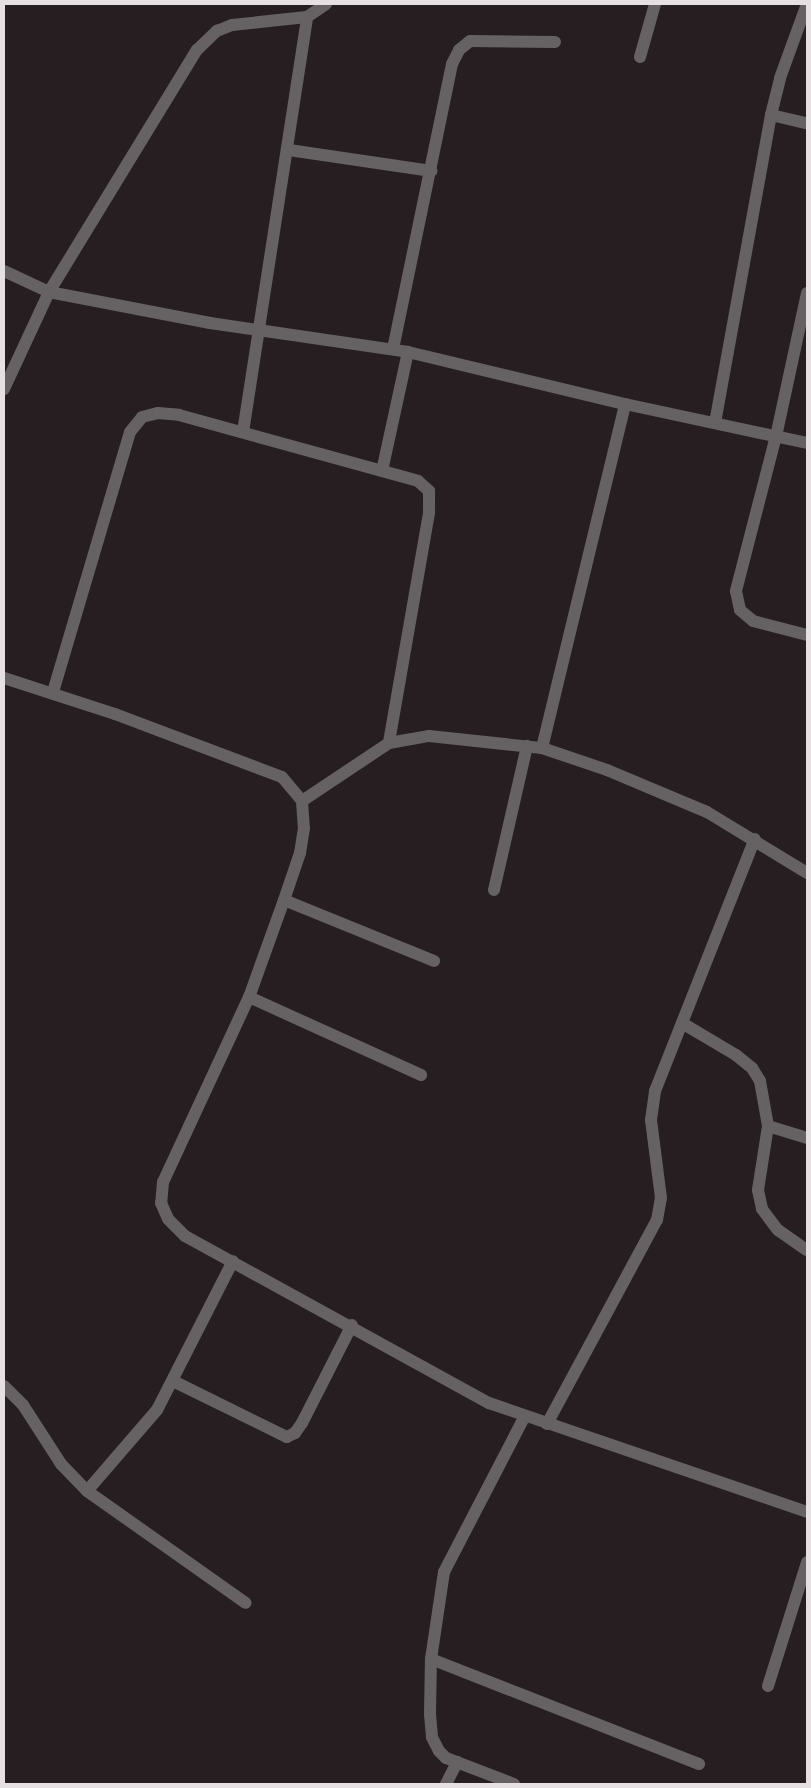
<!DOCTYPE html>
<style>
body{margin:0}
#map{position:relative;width:811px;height:1788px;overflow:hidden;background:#271e22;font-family:"Fira Sans",sans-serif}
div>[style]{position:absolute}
.minor>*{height:12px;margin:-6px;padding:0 6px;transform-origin:6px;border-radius:6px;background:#666163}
span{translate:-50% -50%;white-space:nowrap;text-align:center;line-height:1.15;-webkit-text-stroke:5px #0d090b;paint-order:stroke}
.frame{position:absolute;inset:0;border:5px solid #e7e0e3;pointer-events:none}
</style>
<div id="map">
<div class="minor">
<i style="left:640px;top:57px;width:55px;rotate:-74.2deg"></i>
<i style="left:771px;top:115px;width:37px;rotate:13deg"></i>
<i style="left:289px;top:150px;width:144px;rotate:8.4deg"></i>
<i style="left:4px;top:271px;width:50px;rotate:25deg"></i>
<i style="left:49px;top:292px;width:164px;rotate:10.9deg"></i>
<i style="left:210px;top:323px;width:200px;rotate:8.3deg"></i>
<i style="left:408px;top:352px;width:223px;rotate:13.5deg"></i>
<i style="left:625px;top:404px;width:186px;rotate:12.1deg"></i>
<i style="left:807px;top:293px;width:146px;rotate:102.2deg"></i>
<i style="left:776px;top:436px;width:160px;rotate:104.5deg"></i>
<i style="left:736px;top:591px;width:19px;rotate:78deg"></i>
<i style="left:740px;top:610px;width:17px;rotate:40deg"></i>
<i style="left:753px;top:621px;width:56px;rotate:14.5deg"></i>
<i style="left:393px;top:349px;width:291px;rotate:-78.3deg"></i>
<i style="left:452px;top:64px;width:16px;rotate:-63deg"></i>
<i style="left:459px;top:50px;width:14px;rotate:-39deg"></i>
<i style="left:470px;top:41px;width:85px;rotate:0.7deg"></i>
<i style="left:4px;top:389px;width:107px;rotate:-65.1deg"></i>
<i style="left:49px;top:292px;width:284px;rotate:-58.6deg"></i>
<i style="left:197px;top:50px;width:28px;rotate:-44deg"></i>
<i style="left:217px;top:31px;width:16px;rotate:-22deg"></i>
<i style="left:232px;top:25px;width:75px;rotate:-6.1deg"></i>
<i style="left:307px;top:17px;width:23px;rotate:-34deg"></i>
<i style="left:715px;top:423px;width:313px;rotate:-79.7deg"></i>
<i style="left:771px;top:115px;width:38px;rotate:-76deg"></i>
<i style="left:780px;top:78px;width:79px;rotate:-70deg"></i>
<i style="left:243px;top:432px;width:420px;rotate:-81.2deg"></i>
<i style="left:382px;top:471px;width:122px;rotate:-77.7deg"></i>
<i style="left:4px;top:678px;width:117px;rotate:18deg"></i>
<i style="left:115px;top:714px;width:178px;rotate:20.7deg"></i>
<i style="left:282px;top:777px;width:31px;rotate:50deg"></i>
<i style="left:302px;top:801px;width:27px;rotate:86deg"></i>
<i style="left:304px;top:828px;width:25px;rotate:99deg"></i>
<i style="left:300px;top:853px;width:50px;rotate:108.8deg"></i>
<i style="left:284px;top:900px;width:103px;rotate:109.8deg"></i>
<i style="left:249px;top:997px;width:204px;rotate:114.9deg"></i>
<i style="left:163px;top:1182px;width:21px;rotate:95deg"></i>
<i style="left:161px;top:1203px;width:17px;rotate:66deg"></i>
<i style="left:168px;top:1219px;width:24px;rotate:45deg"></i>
<i style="left:185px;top:1236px;width:347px;rotate:28.8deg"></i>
<i style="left:489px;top:1403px;width:336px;rotate:18.9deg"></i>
<i style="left:53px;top:692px;width:271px;rotate:-73.5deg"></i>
<i style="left:130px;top:432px;width:19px;rotate:-51deg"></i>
<i style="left:142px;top:417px;width:16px;rotate:-14deg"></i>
<i style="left:158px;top:413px;width:21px;rotate:5deg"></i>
<i style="left:179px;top:415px;width:248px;rotate:15.4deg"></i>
<i style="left:418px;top:481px;width:15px;rotate:42deg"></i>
<i style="left:429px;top:491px;width:22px;rotate:90deg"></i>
<i style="left:429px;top:513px;width:233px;rotate:99.9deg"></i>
<i style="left:542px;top:748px;width:354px;rotate:-76.4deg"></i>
<i style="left:302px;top:801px;width:105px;rotate:-33.7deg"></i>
<i style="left:389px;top:743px;width:41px;rotate:-9.9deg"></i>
<i style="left:429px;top:736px;width:114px;rotate:6.1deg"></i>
<i style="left:542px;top:748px;width:69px;rotate:18.7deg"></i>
<i style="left:607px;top:770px;width:108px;rotate:22.8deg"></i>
<i style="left:707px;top:812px;width:117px;rotate:31.4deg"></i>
<i style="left:494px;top:890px;width:148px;rotate:-77.1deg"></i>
<i style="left:284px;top:900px;width:162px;rotate:22.1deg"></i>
<i style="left:249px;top:997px;width:189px;rotate:24.4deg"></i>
<i style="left:682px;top:1023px;width:63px;rotate:30.7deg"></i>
<i style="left:736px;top:1055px;width:21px;rotate:39deg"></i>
<i style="left:752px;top:1068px;width:15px;rotate:58deg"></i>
<i style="left:760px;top:1081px;width:46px;rotate:79.9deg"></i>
<i style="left:768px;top:1126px;width:65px;rotate:98.9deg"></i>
<i style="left:758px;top:1190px;width:19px;rotate:78deg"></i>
<i style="left:762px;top:1209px;width:26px;rotate:53deg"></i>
<i style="left:778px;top:1230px;width:35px;rotate:35deg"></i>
<i style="left:768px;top:1126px;width:41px;rotate:17.1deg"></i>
<i style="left:173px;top:1381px;width:127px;rotate:26.2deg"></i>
<i style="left:287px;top:1437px;width:9px;rotate:-27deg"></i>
<i style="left:295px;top:1433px;width:12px;rotate:-55deg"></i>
<i style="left:302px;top:1423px;width:110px;rotate:-63deg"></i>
<i style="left:4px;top:1386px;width:27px;rotate:45deg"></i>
<i style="left:23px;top:1405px;width:70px;rotate:57.2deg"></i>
<i style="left:61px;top:1464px;width:37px;rotate:46deg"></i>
<i style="left:87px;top:1491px;width:194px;rotate:35.2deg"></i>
<i style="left:547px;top:1424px;width:232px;rotate:-61.7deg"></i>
<i style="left:657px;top:1220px;width:22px;rotate:-80deg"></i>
<i style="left:661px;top:1198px;width:79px;rotate:-97.3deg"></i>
<i style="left:651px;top:1120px;width:29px;rotate:-82deg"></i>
<i style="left:655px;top:1091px;width:271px;rotate:-68.4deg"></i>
<i style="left:87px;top:1491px;width:107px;rotate:-49.2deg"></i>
<i style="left:157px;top:1410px;width:167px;rotate:-63deg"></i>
<i style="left:431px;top:1659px;width:288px;rotate:21.4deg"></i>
<i style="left:768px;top:1686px;width:130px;rotate:-72.5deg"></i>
<i style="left:446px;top:1784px;width:25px;rotate:-63deg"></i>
<i style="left:514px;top:1784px;width:73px;rotate:-159.1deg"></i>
<i style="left:446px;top:1758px;width:10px;rotate:-135deg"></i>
<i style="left:439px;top:1751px;width:16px;rotate:-117deg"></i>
<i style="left:432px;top:1737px;width:23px;rotate:-95deg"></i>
<i style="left:430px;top:1714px;width:55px;rotate:-89deg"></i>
<i style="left:431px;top:1659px;width:88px;rotate:-81.5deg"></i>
<i style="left:444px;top:1572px;width:176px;rotate:-62.6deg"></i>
</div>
<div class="frame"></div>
</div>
